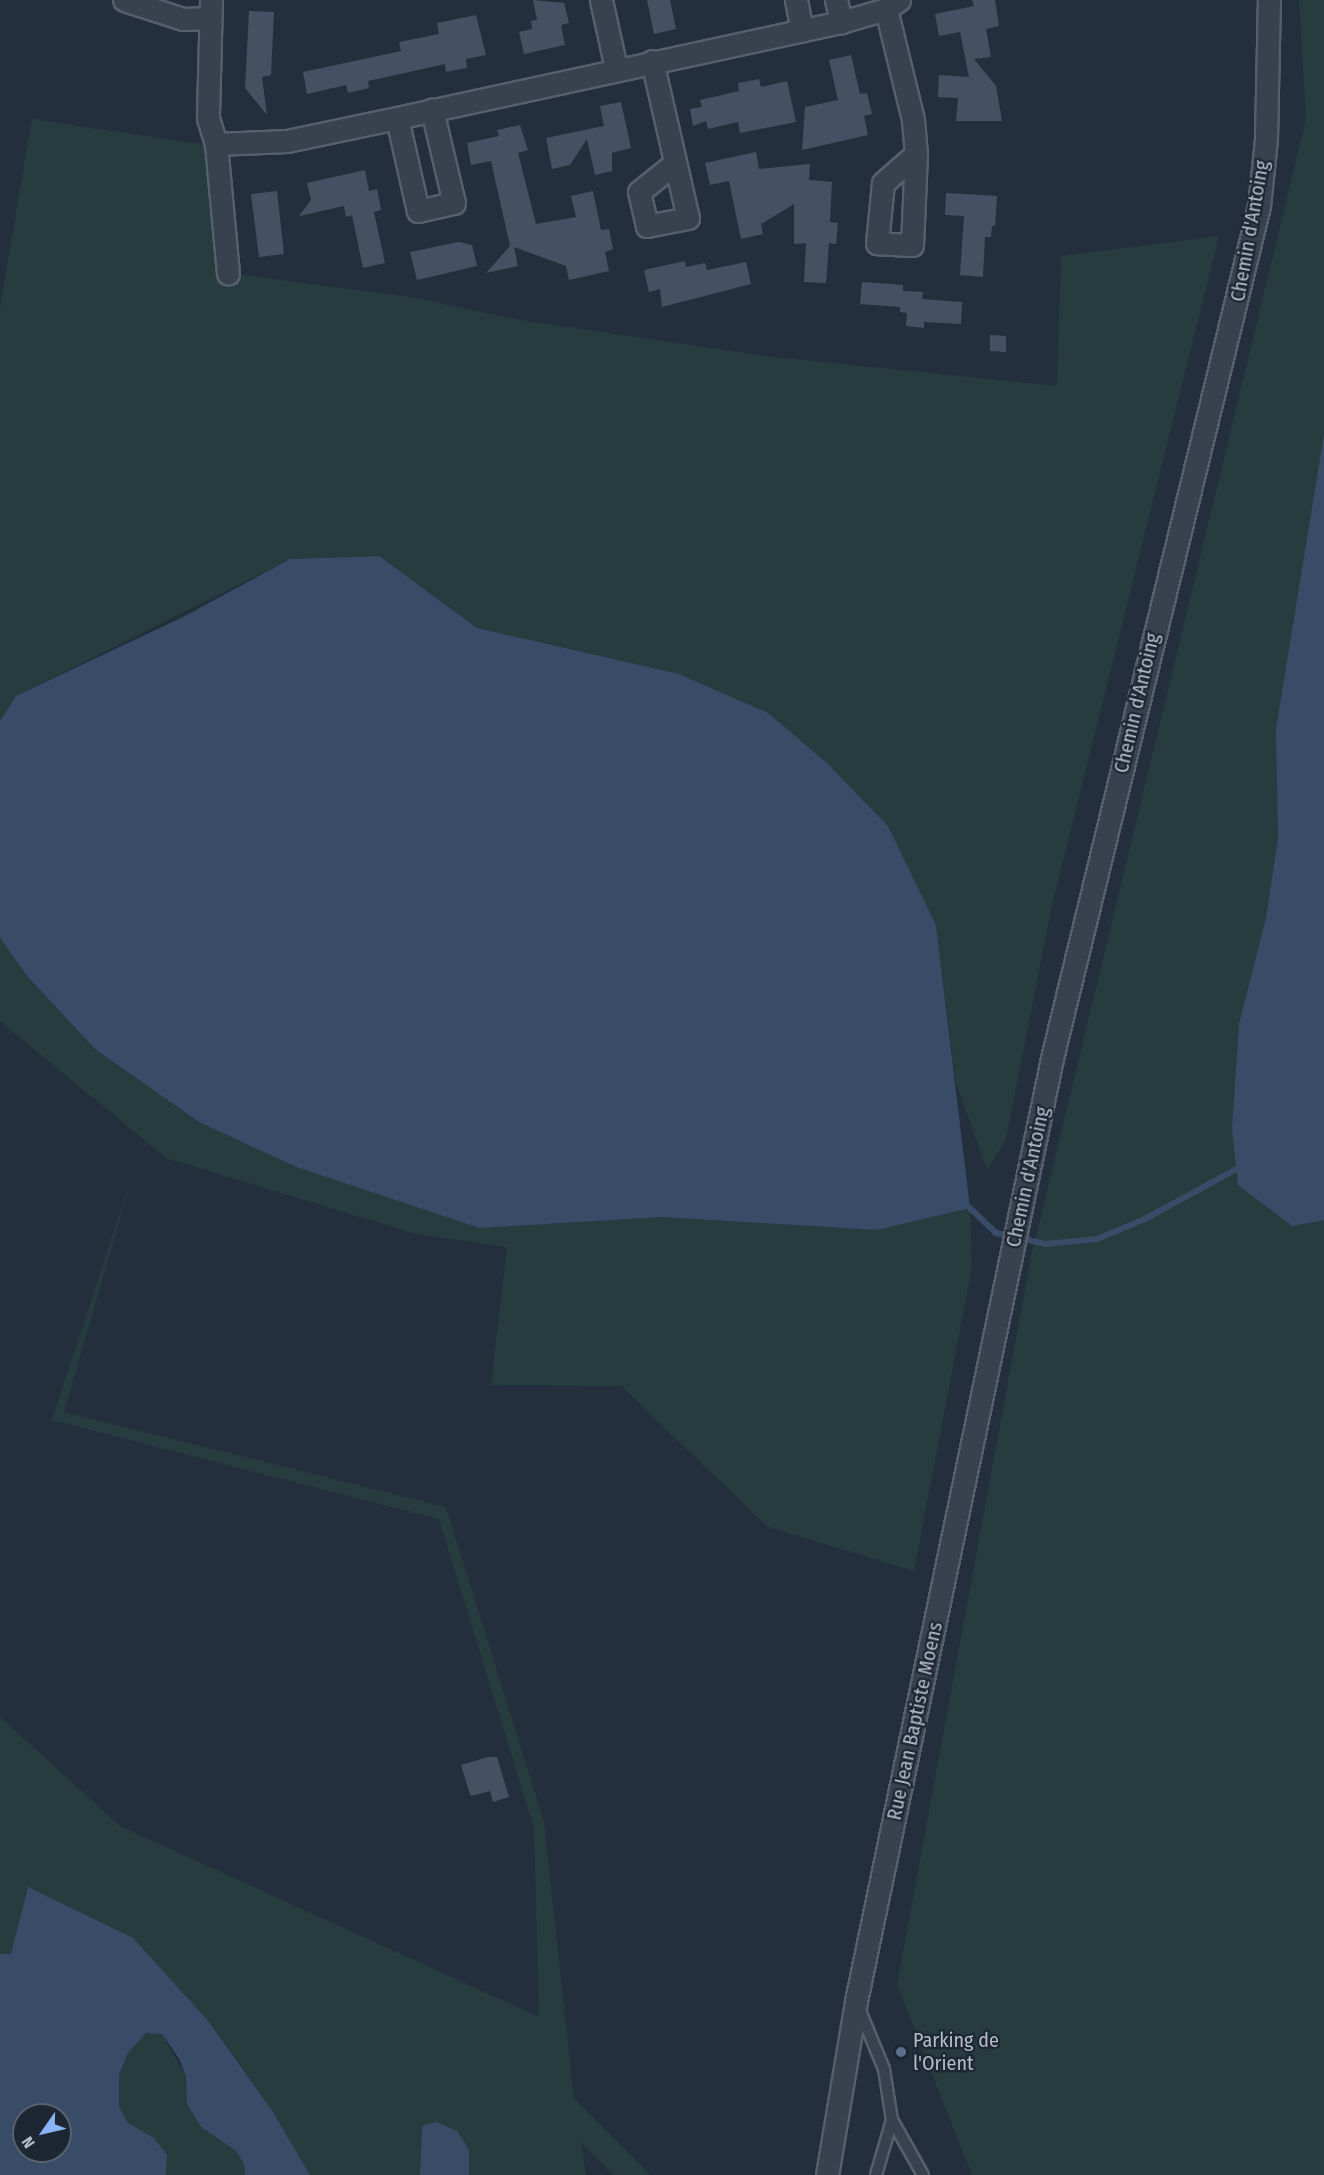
<!DOCTYPE html>
<style>
body{margin:0}
#map{position:relative;width:1324px;height:2175px;overflow:hidden;background:#242f3e;font-family:"Fira Sans Condensed",sans-serif}
div>[style]{position:absolute}
.green>*{inset:0;background:#263c3f}
.water>*{inset:0;background:#394c67}
.stream>*{height:6px;margin:-3px;padding:0 3px;transform-origin:3px;border-radius:3px;background:#394c67}
.building>*{inset:0;background:#455162}
.roads{filter:drop-shadow(2px 0 #565f6c) drop-shadow(-2px 0 #565f6c) drop-shadow(0 2px #565f6c) drop-shadow(0 -2px #565f6c)}
.lane>*{height:10px;margin:-5px;padding:0 5px;transform-origin:5px;border-radius:5px;background:#38414e}
.street>*{height:21px;margin:-10.5px;padding:0 10.5px;transform-origin:10.5px;border-radius:10.5px;background:#38414e}
.dots>*{width:16px;height:16px;translate:-50% -50%;box-sizing:border-box;border:3px solid #1d2633;border-radius:50%}
span{translate:-50% -50%;white-space:nowrap;text-align:center;line-height:1.15;-webkit-text-stroke:4.5px #1d2633;paint-order:stroke}
.street-label{font-size:20px;color:#b4bcc9}
.poi-label{font-size:20px;color:#b4bcc9}
.left{translate:0 -50%;text-align:left}
.north{position:absolute;left:12px;top:2103px;width:60px;height:60px;box-sizing:border-box;background:#1d2633;border:2px solid #59626f;border-radius:50%;rotate:236deg;font-size:16px;font-weight:700;line-height:24px;text-align:center;color:#b4bcc9}
.north::after{content:'';display:block;margin:auto;width:21px;height:27px;background:#8ab4f8;clip-path:polygon(50% 0,100% 100%,50% 72%,0 100%)}
</style>
<div id="map">
<div class="green">
<i style="clip-path:polygon(1299px 0,1324px 0,1324px 2175px,972px 2175px,897px 1985px,1031px 1257px,1306px 119px)"></i>
<i style="clip-path:polygon(32px 119px,205px 145px,228px 273px,416px 298px,520px 320px,764px 356px,1057px 386px,1061px 256px,1219px 236px,1051px 910px,1006px 1139px,987px 1170px,956px 1083px,936px 925px,888px 826px,826px 762px,768px 713px,679px 674px,477px 628px,379px 556px,290px 559px,16px 696px,0 721px,0 308px)"></i>
<i style="clip-path:polygon(0 938px,27px 976px,95px 1049px,199px 1122px,296px 1167px,479px 1228px,662px 1217px,877px 1230px,970px 1208px,972px 1267px,914px 1571px,768px 1527px,621px 1386px,491px 1385px,507px 1247px,416px 1234px,166px 1158px,0 1021px)"></i>
<i style="clip-path:polygon(134px 1170px,64px 1412px,446px 1507px,544px 1822px,574px 2099px,650px 2175px,613px 2175px,581px 2142px,586px 2175px,469px 2175px,469px 2150px,456px 2131px,422px 2127px,420px 2175px,310px 2175px,273px 2112px,211px 2023px,11px 1954px,0 1954px,0 1717px,120px 1826px,539px 2017px,534px 1828px,439px 1519px,52px 1420px)"></i>
<i style="clip-path:polygon(146px 2033px,162px 2034px,186px 2077px,187px 2104px,214px 2137px,236px 2151px,244px 2164px,245px 2175px,166px 2175px,167px 2155px,154px 2138px,127px 2122px,119px 2106px,119px 2075px,128px 2053px)"></i>
</div>
<div class="water">
<i style="clip-path:polygon(1324px 434px,1324px 1220px,1292px 1226px,1238px 1185px,1232px 1128px,1239px 1024px,1266px 918px,1278px 838px,1276px 729px)"></i>
<i style="clip-path:polygon(379px 556px,477px 628px,679px 674px,768px 713px,826px 762px,888px 826px,936px 925px,970px 1208px,877px 1230px,662px 1217px,479px 1228px,296px 1167px,199px 1122px,95px 1049px,27px 976px,0 938px,0 721px,16px 696px,183px 617px,290px 559px)"></i>
<i style="clip-path:polygon(evenodd,28px 1887px,133px 1938px,210px 2023px,273px 2112px,310px 2175px,245px 2175px,244px 2164px,236px 2151px,201px 2127px,187px 2104px,186px 2077px,180px 2060px,162px 2034px,146px 2033px,128px 2053px,119px 2075px,119px 2106px,127px 2122px,154px 2138px,167px 2155px,166px 2175px,0 2175px,0 1954px,11px 1954px,28px 1887px,24px 2115px,60px 2115px,60px 2151px,24px 2151px,24px 2115px)"></i>
<i style="clip-path:polygon(436px 2122px,457px 2131px,469px 2150px,469px 2175px,420px 2175px,422px 2126px)"></i>
</div>
<div class="stream">
<i style="left:970px;top:1208px;width:36px;rotate:44deg"></i>
<i style="left:996px;top:1233px;width:51px;rotate:12.4deg"></i>
<i style="left:1046px;top:1244px;width:51px;rotate:-5.6deg"></i>
<i style="left:1097px;top:1239px;width:52px;rotate:-22.6deg"></i>
<i style="left:1145px;top:1219px;width:106px;rotate:-28.7deg"></i>
</div>
<div class="building">
<i style="clip-path:polygon(533px 0,564px 3px,569px 23px,561px 25px,565px 45px,524px 54px,519px 32px,532px 29px,531px 21px,537px 20px)"></i>
<i style="clip-path:polygon(647px 0,670px 0,676px 29px,654px 34px)"></i>
<i style="clip-path:polygon(972px 0,995px 0,999px 26px,986px 29px,991px 57px,974px 59px,996px 86px,1002px 121px,956px 121px,958px 98px,938px 97px,939px 75px,969px 77px,960px 32px,939px 36px,935px 14px,974px 6px)"></i>
<i style="clip-path:polygon(249px 11px,274px 12px,271px 75px,262px 77px,267px 115px,245px 88px)"></i>
<i style="clip-path:polygon(476px 15px,486px 55px,466px 59px,467px 68px,446px 72px,445px 64px,368px 81px,369px 88px,348px 93px,346px 85px,307px 94px,303px 72px,401px 51px,399px 42px,439px 34px,437px 23px)"></i>
<i style="clip-path:polygon(851px 55px,860px 94px,867px 93px,872px 114px,864px 116px,868px 135px,802px 150px,805px 107px,838px 100px,829px 60px)"></i>
<i style="clip-path:polygon(759px 79px,761px 87px,787px 81px,796px 122px,740px 133px,738px 122px,708px 129px,706px 121px,693px 126px,690px 109px,702px 107px,700px 100px,739px 91px,738px 83px)"></i>
<i style="clip-path:polygon(621px 102px,631px 148px,612px 153px,612px 171px,595px 175px,587px 139px,570px 165px,552px 169px,546px 138px,604px 126px,600px 106px)"></i>
<i style="clip-path:polygon(520px 125px,528px 150px,518px 153px,536px 224px,576px 217px,571px 196px,593px 191px,601px 230px,609px 229px,613px 249px,605px 252px,609px 271px,569px 280px,566px 266px,514px 247px,518px 266px,486px 273px,510px 246px,491px 161px,471px 165px,467px 143px,499px 136px,497px 130px)"></i>
<i style="clip-path:polygon(756px 152px,759px 169px,810px 164px,809px 180px,832px 182px,830px 222px,838px 223px,836px 244px,829px 243px,826px 283px,804px 282px,806px 243px,794px 244px,794px 204px,761px 224px,763px 234px,741px 239px,729px 181px,710px 185px,705px 163px)"></i>
<i style="clip-path:polygon(365px 170px,369px 191px,377px 189px,379px 199px,381px 210px,374px 212px,385px 263px,363px 268px,352px 215px,346px 217px,344px 206px,299px 216px,311px 200px,307px 183px)"></i>
<i style="clip-path:polygon(277px 191px,284px 254px,259px 257px,251px 194px)"></i>
<i style="clip-path:polygon(946px 193px,997px 196px,995px 226px,992px 226px,991px 237px,985px 237px,983px 277px,960px 275px,964px 216px,945px 215px)"></i>
<i style="clip-path:polygon(459px 242px,472px 245px,477px 266px,417px 280px,410px 252px)"></i>
<i style="clip-path:polygon(685px 261px,686px 267px,705px 263px,707px 270px,746px 262px,751px 284px,662px 307px,660px 289px,649px 292px,644px 270px)"></i>
<i style="clip-path:polygon(862px 282px,903px 285px,903px 291px,923px 292px,922px 299px,962px 302px,961px 324px,924px 322px,924px 328px,906px 326px,907px 313px,900px 312px,900px 307px,860px 304px)"></i>
<i style="clip-path:polygon(990px 335px,1006px 336px,1006px 352px,990px 351px)"></i>
<i style="clip-path:polygon(488px 1757px,497px 1757px,509px 1797px,493px 1802px,490px 1791px,471px 1796px,469px 1791px,461px 1765px)"></i>
</div>
<div class="roads">
<div class="lane">
<i style="left:858px;top:2006px;width:68px;rotate:67.6deg"></i>
<i style="left:884px;top:2069px;width:52px;rotate:81.1deg"></i>
<i style="left:892px;top:2120px;width:63px;rotate:60.6deg"></i>
<i style="left:876px;top:2175px;width:57px;rotate:-73.8deg"></i>
</div>
<div class="street">
<i style="left:124px;top:0;width:62px;rotate:17.9deg"></i>
<i style="left:183px;top:19px;width:27px;rotate:-2deg"></i>
<i style="left:211px;top:0;width:118px;rotate:91.5deg"></i>
<i style="left:208px;top:118px;width:27px;rotate:73deg"></i>
<i style="left:216px;top:144px;width:130px;rotate:84.7deg"></i>
<i style="left:601px;top:0;width:70px;rotate:77.6deg"></i>
<i style="left:796px;top:0;width:31px;rotate:79deg"></i>
<i style="left:836px;top:0;width:23px;rotate:77deg"></i>
<i style="left:886px;top:9px;width:114px;rotate:76.3deg"></i>
<i style="left:913px;top:120px;width:34px;rotate:85deg"></i>
<i style="left:916px;top:154px;width:91px;rotate:92.5deg"></i>
<i style="left:912px;top:245px;width:35px;rotate:-177deg"></i>
<i style="left:877px;top:243px;width:60px;rotate:-84.3deg"></i>
<i style="left:883px;top:183px;width:44px;rotate:-41.3deg"></i>
<i style="left:652px;top:61px;width:161px;rotate:77.1deg"></i>
<i style="left:688px;top:218px;width:42px;rotate:169deg"></i>
<i style="left:647px;top:226px;width:35px;rotate:-103deg"></i>
<i style="left:639px;top:192px;width:46px;rotate:-38.9deg"></i>
<i style="left:397px;top:118px;width:95px;rotate:77.3deg"></i>
<i style="left:418px;top:211px;width:37px;rotate:-13deg"></i>
<i style="left:454px;top:203px;width:96px;rotate:-103.3deg"></i>
<i style="left:216px;top:144px;width:71px;rotate:-2.4deg"></i>
<i style="left:287px;top:141px;width:112px;rotate:-11.8deg"></i>
<i style="left:397px;top:118px;width:454px;rotate:-12.2deg"></i>
<i style="left:841px;top:22px;width:47px;rotate:-16.1deg"></i>
<i style="left:886px;top:9px;width:16px;rotate:-35deg"></i>
<i style="left:827px;top:2175px;width:176px;rotate:-80.5deg"></i>
<i style="left:856px;top:2001px;width:967px;rotate:-78.25deg"></i>
<i style="left:1053px;top:1054px;width:873px;rotate:-76.35deg"></i>
<i style="left:1259px;top:206px;width:67px;rotate:-84deg"></i>
<i style="left:1266px;top:139px;width:139px;rotate:-88.8deg"></i>
</div>
</div>
<div class="dots">
<i style="left:901px;top:2052px;background:#5c6f8a"></i>
</div>
<div class="street-label">
<span style="left:1250px;top:231px;rotate:-80deg">Chemin d'Antoing</span>
<span style="left:1137px;top:703px;rotate:-77deg">Chemin d'Antoing</span>
<span style="left:1028px;top:1177px;rotate:-78deg">Chemin d'Antoing</span>
<span style="left:915px;top:1721px;rotate:-78deg">Rue Jean Baptiste Moens</span>
</div>
<div class="poi-label">
<span class="left" style="left:913px;top:2052px">Parking de<br>l'Orient</span>
</div>
<div class="north">N</div>
</div>
